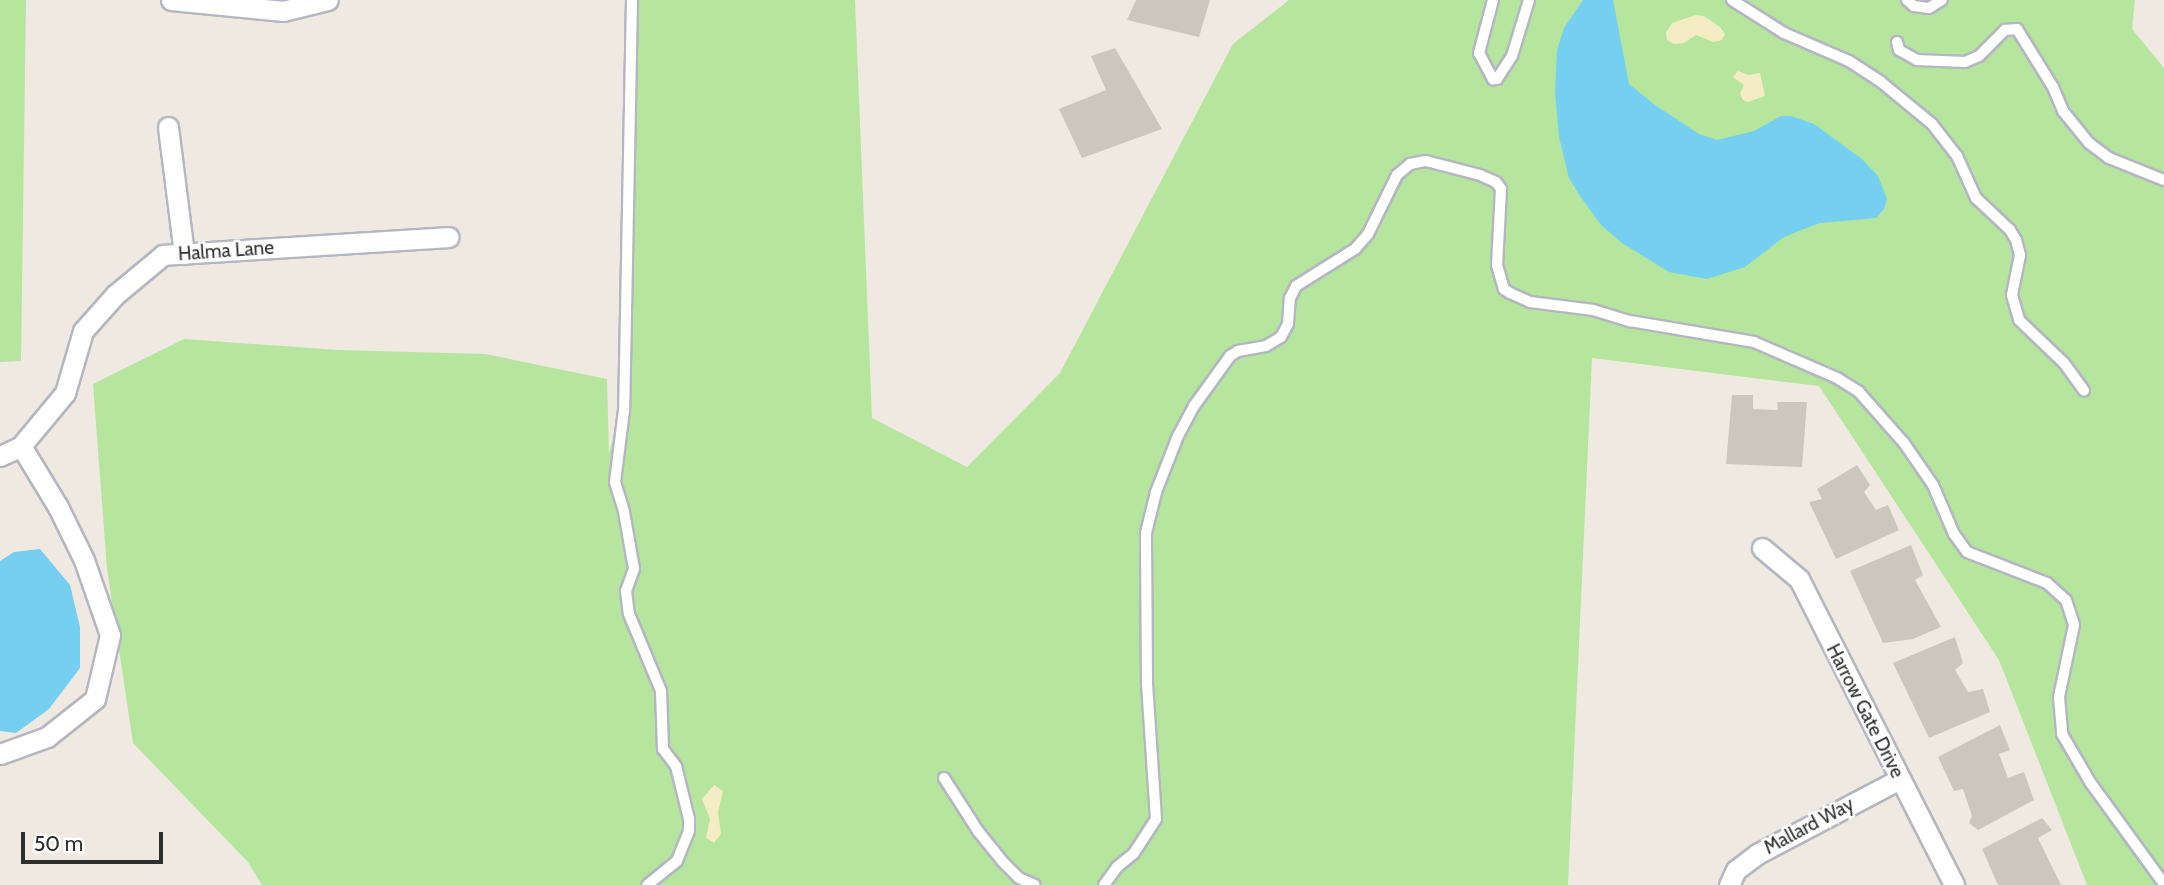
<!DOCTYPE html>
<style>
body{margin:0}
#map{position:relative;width:2164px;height:885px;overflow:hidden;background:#efe9e1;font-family:Cabin,sans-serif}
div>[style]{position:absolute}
.green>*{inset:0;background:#b6e59e}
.sand>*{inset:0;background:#f3ecc5}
.water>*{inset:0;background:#75cff0}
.building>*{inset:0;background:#cbc7bf}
.roads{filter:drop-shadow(2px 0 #b4b7c1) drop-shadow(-2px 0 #b4b7c1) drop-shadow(0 2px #b4b7c1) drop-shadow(0 -2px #b4b7c1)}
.lane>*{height:10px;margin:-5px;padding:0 5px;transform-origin:5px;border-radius:5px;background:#fff}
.street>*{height:19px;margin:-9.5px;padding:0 9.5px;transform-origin:9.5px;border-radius:9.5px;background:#fff}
span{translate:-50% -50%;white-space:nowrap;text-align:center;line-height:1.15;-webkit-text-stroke:5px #fff;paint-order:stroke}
.street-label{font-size:19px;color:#2e2e2e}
.scale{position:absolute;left:21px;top:832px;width:142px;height:32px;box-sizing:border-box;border:4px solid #2e2e2e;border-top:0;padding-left:9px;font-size:21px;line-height:24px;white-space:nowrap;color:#2e2e2e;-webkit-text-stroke:5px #fff;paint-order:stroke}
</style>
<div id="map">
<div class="green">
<i style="clip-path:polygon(0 0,26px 0,21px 361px,0 362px)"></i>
<i style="clip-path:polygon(628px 0,855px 0,872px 418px,967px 467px,1060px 373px,1233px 44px,1289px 0,2135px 0,2132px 29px,2164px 68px,2164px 885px,2087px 885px,1999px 660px,1819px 386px,1592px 358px,1568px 885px,262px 885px,248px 862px,133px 743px,107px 569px,93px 384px,184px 339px,338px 350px,485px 354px,607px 379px,609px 454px,617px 421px)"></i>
</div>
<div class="sand">
<i style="clip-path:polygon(1696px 15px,1704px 16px,1720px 27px,1725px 34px,1722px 40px,1713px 42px,1696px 35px,1684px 43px,1674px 44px,1667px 40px,1666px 33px,1672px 23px)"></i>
<i style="clip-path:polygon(1738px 71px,1748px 75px,1760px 73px,1765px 96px,1748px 102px,1743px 100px,1740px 94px,1744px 85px,1733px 77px)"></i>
<i style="clip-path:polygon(714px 785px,723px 791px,718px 812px,721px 834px,714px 843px,706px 838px,710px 819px,702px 799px)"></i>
</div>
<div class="water">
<i style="clip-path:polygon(1583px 0,1613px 0,1629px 84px,1655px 105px,1699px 134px,1717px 140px,1754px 131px,1781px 116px,1791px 116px,1814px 124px,1862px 159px,1878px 176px,1887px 199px,1884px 209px,1876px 218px,1820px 223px,1799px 231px,1784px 237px,1745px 267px,1707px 279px,1669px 272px,1622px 243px,1601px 225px,1580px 196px,1569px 178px,1559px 137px,1555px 92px,1557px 50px,1564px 28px)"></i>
<i style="clip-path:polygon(40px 549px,70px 585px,80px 627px,80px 668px,49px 709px,16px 733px,0 731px,0 561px,14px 552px)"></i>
</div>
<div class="building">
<i style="clip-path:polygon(1136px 0,1210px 0,1199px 37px,1127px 20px)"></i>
<i style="clip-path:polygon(1115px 48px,1162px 129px,1082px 158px,1059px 109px,1106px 90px,1091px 56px)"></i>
<i style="clip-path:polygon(1732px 395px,1753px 395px,1753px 409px,1778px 410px,1777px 402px,1807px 402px,1802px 467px,1726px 464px)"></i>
<i style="clip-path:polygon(1857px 465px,1870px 485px,1864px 492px,1876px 510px,1888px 505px,1899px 530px,1836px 559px,1809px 502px,1822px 499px,1817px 489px)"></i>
<i style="clip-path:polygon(1911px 545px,1923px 575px,1915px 580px,1941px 627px,1913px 639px,1883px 643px,1850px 571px)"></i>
<i style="clip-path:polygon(1955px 637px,1963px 663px,1955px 670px,1968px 692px,1983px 689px,1990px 712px,1929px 738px,1893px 663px)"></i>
<i style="clip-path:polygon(2000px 725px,2010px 750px,1999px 754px,2008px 778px,2024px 772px,2034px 800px,1978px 830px,1969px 823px,1972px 816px,1963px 789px,1954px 791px,1938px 757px)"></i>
<i style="clip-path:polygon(2042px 818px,2052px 830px,2038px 838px,2061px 885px,1998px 885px,1982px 849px)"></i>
</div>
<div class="roads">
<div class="lane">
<i style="left:632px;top:0;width:410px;rotate:91.1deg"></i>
<i style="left:624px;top:410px;width:73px;rotate:97.1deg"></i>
<i style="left:615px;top:482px;width:31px;rotate:73deg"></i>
<i style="left:624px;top:512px;width:58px;rotate:80deg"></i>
<i style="left:634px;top:569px;width:23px;rotate:110deg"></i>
<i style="left:626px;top:591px;width:23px;rotate:83deg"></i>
<i style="left:629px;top:614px;width:83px;rotate:67.4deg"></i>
<i style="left:661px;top:691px;width:58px;rotate:88deg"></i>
<i style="left:663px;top:749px;width:21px;rotate:53deg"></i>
<i style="left:676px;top:766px;width:55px;rotate:76.2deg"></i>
<i style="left:689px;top:819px;width:12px;rotate:90deg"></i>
<i style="left:689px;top:831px;width:32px;rotate:112deg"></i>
<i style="left:677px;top:861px;width:38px;rotate:141deg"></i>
<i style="left:1493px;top:0;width:55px;rotate:104.8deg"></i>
<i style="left:1479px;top:53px;width:30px;rotate:62deg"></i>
<i style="left:1493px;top:79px;width:4px"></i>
<i style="left:1497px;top:79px;width:27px;rotate:-57deg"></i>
<i style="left:1512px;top:56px;width:59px;rotate:-73.1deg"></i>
<i style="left:1732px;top:0;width:62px;rotate:32.4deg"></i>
<i style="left:1784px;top:33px;width:71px;rotate:23.3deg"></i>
<i style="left:1849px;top:61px;width:38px;rotate:33deg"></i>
<i style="left:1881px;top:82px;width:66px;rotate:39.5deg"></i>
<i style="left:1932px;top:124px;width:41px;rotate:52deg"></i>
<i style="left:1957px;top:156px;width:46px;rotate:65.7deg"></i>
<i style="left:1976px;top:198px;width:47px;rotate:43.3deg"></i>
<i style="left:2010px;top:230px;width:12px;rotate:59deg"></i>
<i style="left:2016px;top:240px;width:16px;rotate:75deg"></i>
<i style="left:2020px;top:255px;width:41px;rotate:101.3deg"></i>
<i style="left:2012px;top:295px;width:26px;rotate:74deg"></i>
<i style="left:2019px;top:320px;width:62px;rotate:43.7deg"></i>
<i style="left:2064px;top:363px;width:34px;rotate:54deg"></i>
<i style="left:1907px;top:0;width:9px;rotate:41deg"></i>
<i style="left:1914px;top:6px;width:15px;rotate:8deg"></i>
<i style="left:1929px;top:8px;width:15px;rotate:-32deg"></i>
<i style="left:1897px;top:42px;width:8px;rotate:76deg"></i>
<i style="left:1899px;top:50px;width:21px;rotate:29deg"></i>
<i style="left:1917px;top:60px;width:48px;rotate:2.4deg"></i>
<i style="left:1965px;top:62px;width:15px;rotate:-23deg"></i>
<i style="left:1979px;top:56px;width:37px;rotate:-45deg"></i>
<i style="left:2005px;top:30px;width:12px;rotate:-5deg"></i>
<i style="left:2017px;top:29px;width:68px;rotate:58.2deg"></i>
<i style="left:2053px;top:87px;width:26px;rotate:67deg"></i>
<i style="left:2063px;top:111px;width:41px;rotate:50.9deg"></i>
<i style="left:2089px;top:143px;width:25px;rotate:37deg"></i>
<i style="left:2109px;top:158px;width:59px;rotate:21.8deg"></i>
<i style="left:944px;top:778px;width:63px;rotate:57.3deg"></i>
<i style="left:978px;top:831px;width:38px;rotate:51deg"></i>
<i style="left:1002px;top:861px;width:24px;rotate:45deg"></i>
<i style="left:1019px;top:878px;width:17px;rotate:24deg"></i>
<i style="left:1104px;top:885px;width:22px;rotate:-54deg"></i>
<i style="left:1117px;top:867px;width:22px;rotate:-39deg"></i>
<i style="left:1134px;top:853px;width:40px;rotate:-57.1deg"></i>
<i style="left:1156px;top:819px;width:137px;rotate:-93.8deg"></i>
<i style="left:1147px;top:682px;width:149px;rotate:-90.4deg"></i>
<i style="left:1146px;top:533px;width:42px;rotate:-76.3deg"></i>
<i style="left:1156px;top:492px;width:60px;rotate:-68.6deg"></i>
<i style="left:1178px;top:436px;width:34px;rotate:-62deg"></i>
<i style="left:1194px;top:406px;width:62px;rotate:-54.2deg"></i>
<i style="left:1230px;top:356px;width:9px;rotate:-32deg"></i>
<i style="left:1238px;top:351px;width:28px;rotate:-10deg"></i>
<i style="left:1266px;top:346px;width:17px;rotate:-31deg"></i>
<i style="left:1281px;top:337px;width:15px;rotate:-62deg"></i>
<i style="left:1288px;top:324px;width:26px;rotate:-86deg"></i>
<i style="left:1290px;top:298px;width:13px;rotate:-63deg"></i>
<i style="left:1296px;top:286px;width:70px;rotate:-32.1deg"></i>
<i style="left:1355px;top:249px;width:20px;rotate:-49deg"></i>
<i style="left:1368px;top:234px;width:66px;rotate:-63.8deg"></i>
<i style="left:1397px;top:175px;width:17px;rotate:-40deg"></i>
<i style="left:1410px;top:164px;width:16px;rotate:-11deg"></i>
<i style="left:1426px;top:161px;width:56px;rotate:14.5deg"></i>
<i style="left:1480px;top:175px;width:17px;rotate:24deg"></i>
<i style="left:1496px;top:182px;width:9px;rotate:54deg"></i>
<i style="left:1501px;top:189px;width:76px;rotate:93deg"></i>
<i style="left:1497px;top:265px;width:25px;rotate:74deg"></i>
<i style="left:1504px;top:289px;width:7px;rotate:34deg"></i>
<i style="left:1510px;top:293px;width:22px;rotate:24deg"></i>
<i style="left:1530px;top:302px;width:64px;rotate:7.2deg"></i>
<i style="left:1593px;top:310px;width:39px;rotate:17deg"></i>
<i style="left:1630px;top:321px;width:126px;rotate:9.6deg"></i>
<i style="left:1754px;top:342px;width:90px;rotate:23.4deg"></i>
<i style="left:1837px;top:378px;width:26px;rotate:32deg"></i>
<i style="left:1859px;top:392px;width:68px;rotate:48.6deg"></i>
<i style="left:1904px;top:443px;width:51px;rotate:55.4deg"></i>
<i style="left:1933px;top:485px;width:53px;rotate:66.8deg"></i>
<i style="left:1954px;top:534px;width:22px;rotate:54deg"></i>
<i style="left:1967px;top:552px;width:86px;rotate:21.2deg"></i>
<i style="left:2047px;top:583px;width:25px;rotate:42deg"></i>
<i style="left:2066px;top:600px;width:26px;rotate:72deg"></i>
<i style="left:2074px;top:625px;width:74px;rotate:101.8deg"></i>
<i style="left:2059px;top:697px;width:37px;rotate:85deg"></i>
<i style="left:2062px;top:734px;width:56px;rotate:59.7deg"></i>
<i style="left:2090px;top:782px;width:126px;rotate:54deg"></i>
</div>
<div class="street">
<i style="left:171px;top:0;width:113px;rotate:5.6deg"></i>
<i style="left:283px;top:11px;width:46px;rotate:-13.7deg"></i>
<i style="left:168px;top:127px;width:128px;rotate:82.8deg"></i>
<i style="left:0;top:456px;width:23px;rotate:-25deg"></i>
<i style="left:21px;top:446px;width:69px;rotate:-50.3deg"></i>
<i style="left:65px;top:393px;width:65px;rotate:-73.8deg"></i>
<i style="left:83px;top:331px;width:50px;rotate:-48.3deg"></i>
<i style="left:116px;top:294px;width:61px;rotate:-39.7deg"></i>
<i style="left:163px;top:255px;width:286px;rotate:-3.6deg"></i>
<i style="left:1762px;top:548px;width:48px;rotate:40deg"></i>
<i style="left:1799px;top:579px;width:343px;rotate:63.1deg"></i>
<i style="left:0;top:754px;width:50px;rotate:-19.9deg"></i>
<i style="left:47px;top:737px;width:61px;rotate:-38.4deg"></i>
<i style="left:95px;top:699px;width:66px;rotate:-76.8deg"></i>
<i style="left:110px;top:635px;width:79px;rotate:-109.1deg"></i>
<i style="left:84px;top:560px;width:59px;rotate:-116.1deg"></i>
<i style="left:58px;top:507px;width:71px;rotate:-121.2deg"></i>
<i style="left:1729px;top:885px;width:17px;rotate:-65deg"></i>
<i style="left:1736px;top:870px;width:26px;rotate:-37deg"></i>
<i style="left:1757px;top:854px;width:161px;rotate:-27.7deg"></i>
</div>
</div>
<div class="street-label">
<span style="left:226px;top:251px;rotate:-4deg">Halma Lane</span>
<span style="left:1865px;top:711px;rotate:63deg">Harrow Gate Drive</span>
<span style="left:1809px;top:826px;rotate:-28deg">Mallard Way</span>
</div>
<div class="scale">50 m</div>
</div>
